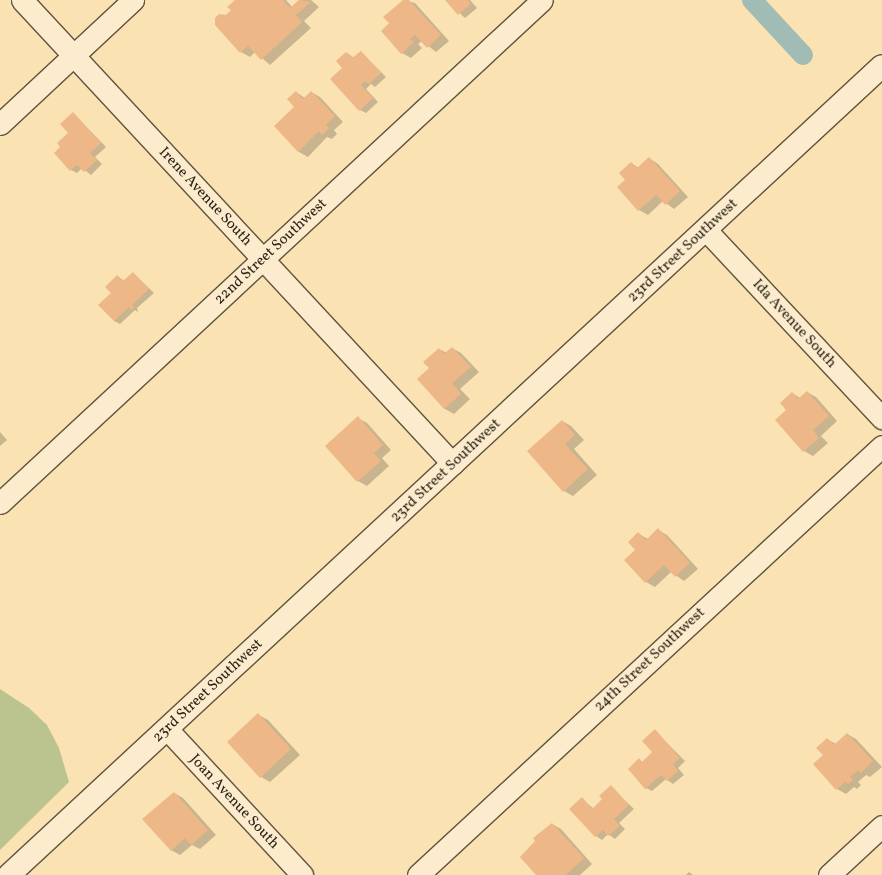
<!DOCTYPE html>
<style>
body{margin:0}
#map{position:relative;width:882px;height:875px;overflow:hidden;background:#fbe2b2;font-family:Vollkorn,serif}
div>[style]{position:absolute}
.green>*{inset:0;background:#bbc48e}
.shadow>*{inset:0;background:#0003}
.canal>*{height:20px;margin:-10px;padding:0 10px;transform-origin:10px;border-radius:10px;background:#a1bcb4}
.building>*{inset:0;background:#edb788}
.roads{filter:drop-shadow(1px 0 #625440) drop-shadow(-1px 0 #625440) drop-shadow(0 1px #625440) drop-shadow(0 -1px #625440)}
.minor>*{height:21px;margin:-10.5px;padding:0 10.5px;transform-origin:10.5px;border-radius:10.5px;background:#fceccd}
.tertiary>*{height:22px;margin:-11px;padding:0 11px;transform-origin:11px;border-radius:11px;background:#fceccd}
span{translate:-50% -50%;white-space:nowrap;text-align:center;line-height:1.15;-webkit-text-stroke:3.5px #fceccd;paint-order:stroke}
.street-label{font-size:15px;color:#2f241a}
</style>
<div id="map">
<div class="green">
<i style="clip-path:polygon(0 689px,29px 708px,47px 725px,59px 748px,69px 782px,0 850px)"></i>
</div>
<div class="shadow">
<i style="clip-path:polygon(237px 0,286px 0,292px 7px,300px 0,311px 0,319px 7px,304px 21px,311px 28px,270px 65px,255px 52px,250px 57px,241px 52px,216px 25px,232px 10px)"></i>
<i style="clip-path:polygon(404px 0,415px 3px,449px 41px,436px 52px,422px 41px,418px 44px,422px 48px,411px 58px,402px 53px,391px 23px)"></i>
<i style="clip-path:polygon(446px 0,470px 0,477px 8px,465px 18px)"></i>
<i style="clip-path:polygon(361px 52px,386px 77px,375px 87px,371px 84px,366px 89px,378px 102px,366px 113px,360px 110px,344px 68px,347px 53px,354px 58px)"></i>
<i style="clip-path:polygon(296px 92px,305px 98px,311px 92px,320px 97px,343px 122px,334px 130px,337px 134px,332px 139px,327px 137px,308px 157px,299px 152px,275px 126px,295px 107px)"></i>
<i style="clip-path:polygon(73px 113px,106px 147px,95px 157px,102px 164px,91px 175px,82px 168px,77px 173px,71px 170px,62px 147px,70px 133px)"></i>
<i style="clip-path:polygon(649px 158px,658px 164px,688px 197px,674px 209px,663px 201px,648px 215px,639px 210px,626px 180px,631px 163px,639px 168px)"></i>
<i style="clip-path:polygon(133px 273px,154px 293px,137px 308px,138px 312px,135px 310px,120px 324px,114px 321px,112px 293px,117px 276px,125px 281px)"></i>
<i style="clip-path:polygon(452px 348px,461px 353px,479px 372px,460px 389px,470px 399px,454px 414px,445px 409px,418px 379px,430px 368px,439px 349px,447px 353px)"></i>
<i style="clip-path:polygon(807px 392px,816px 397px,837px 421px,821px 436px,828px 443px,813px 456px,804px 451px,787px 410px,792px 393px,800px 398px)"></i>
<i style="clip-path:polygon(358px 418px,367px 423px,391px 450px,382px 458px,389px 466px,367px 486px,358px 481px)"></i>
<i style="clip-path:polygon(562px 421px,571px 426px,584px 440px,574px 449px,597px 475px,573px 496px,564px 491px)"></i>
<i style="clip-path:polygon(0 432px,7px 440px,0 446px)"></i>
<i style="clip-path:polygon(658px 530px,667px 535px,698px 569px,684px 581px,671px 572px,655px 587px,646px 582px,636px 550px,639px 534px,648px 539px)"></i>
<i style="clip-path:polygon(259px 715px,268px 720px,300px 755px,270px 782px,261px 777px)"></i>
<i style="clip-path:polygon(655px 731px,685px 761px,678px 768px,684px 775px,673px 784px,666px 779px,652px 791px,646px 788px,639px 760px,643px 762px,654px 752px)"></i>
<i style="clip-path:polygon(847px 734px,856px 739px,882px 767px,870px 777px,866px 775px,858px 782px,861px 785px,857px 789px,854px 787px,846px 794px,837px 789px,824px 755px,827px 739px,836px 744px)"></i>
<i style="clip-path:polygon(611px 787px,634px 809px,619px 823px,625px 829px,615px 839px,608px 834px,602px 840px,596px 836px,582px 799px,594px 809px,604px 799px)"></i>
<i style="clip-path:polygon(174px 793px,183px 798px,216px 835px,200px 849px,192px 845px,180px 855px,171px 850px)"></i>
<i style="clip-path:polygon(552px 824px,561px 829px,592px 864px,580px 875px,538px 875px)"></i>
<i style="clip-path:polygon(689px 872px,693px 875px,686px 875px)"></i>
</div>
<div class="canal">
<i style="left:752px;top:0;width:75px;rotate:47.2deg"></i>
</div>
<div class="building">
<i style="clip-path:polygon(235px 0,283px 0,290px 8px,299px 0,311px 2px,296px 15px,302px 22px,261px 60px,248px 46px,240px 53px,215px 25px,215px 18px,219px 14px,226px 15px,231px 10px,227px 7px)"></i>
<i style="clip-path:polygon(403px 0,409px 0,441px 35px,427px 48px,415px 35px,410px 39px,414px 42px,401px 54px,381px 31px,389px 23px,383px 17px)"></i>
<i style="clip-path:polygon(445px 0,468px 0,471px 4px,458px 15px)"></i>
<i style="clip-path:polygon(361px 51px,381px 73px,369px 84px,365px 81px,361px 85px,373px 98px,359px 111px,330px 79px,342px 68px,336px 61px,346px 52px,352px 58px)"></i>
<i style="clip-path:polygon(296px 91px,303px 99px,311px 91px,335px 116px,326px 125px,329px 128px,322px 135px,319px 131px,298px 152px,274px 126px,294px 107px,287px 99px)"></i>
<i style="clip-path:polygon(73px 112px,101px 143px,90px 153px,97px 160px,84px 172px,77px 165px,70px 171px,54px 153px,60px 147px,57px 143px,68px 133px,60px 124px)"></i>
<i style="clip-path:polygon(649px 157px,680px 191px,665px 205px,656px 195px,638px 211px,617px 187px,625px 180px,619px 173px,631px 162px,637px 168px)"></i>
<i style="clip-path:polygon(133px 272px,149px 289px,132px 305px,134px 307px,132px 310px,129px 307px,114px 321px,98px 305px,111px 293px,105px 287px,117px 275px,123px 281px)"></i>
<i style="clip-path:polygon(452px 347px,471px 367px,452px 383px,461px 394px,444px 409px,417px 379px,429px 368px,423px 362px,439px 348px,444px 354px)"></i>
<i style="clip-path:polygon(807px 391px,829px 416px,813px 430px,819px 438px,803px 452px,775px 420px,786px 410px,780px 403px,792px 392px,798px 399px)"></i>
<i style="clip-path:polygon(358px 416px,383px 445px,374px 453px,381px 461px,357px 482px,325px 446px)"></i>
<i style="clip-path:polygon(562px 420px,575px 435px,565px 444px,588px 469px,563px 492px,527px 451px)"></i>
<i style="clip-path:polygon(658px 528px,690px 563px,675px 577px,664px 565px,645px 583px,624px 560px,635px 550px,628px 542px,638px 532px,646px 540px)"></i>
<i style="clip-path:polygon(258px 713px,291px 749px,260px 778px,227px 742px)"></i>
<i style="clip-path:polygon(655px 729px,680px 758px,673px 764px,678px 771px,667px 781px,661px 775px,645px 789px,628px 769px,639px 758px,642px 762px,652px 752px,642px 741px)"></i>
<i style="clip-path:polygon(847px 733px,873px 761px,861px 773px,858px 770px,850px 777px,853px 780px,848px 784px,845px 782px,836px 790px,813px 764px,823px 755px,816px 748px,827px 738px,834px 745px)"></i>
<i style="clip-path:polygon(611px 785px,629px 805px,614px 819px,620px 826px,608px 836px,603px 830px,595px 837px,569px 809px,582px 797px,592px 809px,602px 799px,599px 796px)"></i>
<i style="clip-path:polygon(174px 792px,208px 830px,191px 845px,185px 838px,171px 851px,142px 819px)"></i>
<i style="clip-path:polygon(552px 823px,584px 858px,566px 875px,536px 875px,520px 857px,535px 841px,533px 838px)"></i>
</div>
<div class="roads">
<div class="minor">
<i style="left:22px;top:0;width:633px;rotate:47.11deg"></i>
<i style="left:0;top:124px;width:182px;rotate:-43deg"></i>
<i style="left:706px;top:230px;width:258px;rotate:46.9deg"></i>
<i style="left:0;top:503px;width:739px;rotate:-42.86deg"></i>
<i style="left:167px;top:729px;width:199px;rotate:47.2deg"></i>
<i style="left:418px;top:875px;width:632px;rotate:-42.76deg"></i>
<i style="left:829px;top:875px;width:72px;rotate:-42.8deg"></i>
</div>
<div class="tertiary">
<i style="left:9px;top:875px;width:1190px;rotate:-42.82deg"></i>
</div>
</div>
<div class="street-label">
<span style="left:205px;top:197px;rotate:47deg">Irene Avenue South</span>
<span style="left:683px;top:251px;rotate:-43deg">23rd Street Southwest</span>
<span style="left:271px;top:252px;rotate:-43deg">22nd Street Southwest</span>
<span style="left:794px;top:324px;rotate:47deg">Ida Avenue South</span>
<span style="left:446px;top:471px;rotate:-43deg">23rd Street Southwest</span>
<span style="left:650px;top:660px;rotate:-43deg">24th Street Southwest</span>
<span style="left:208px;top:691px;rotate:-43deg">23rd Street Southwest</span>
<span style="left:234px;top:802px;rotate:47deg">Joan Avenue South</span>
</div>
</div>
